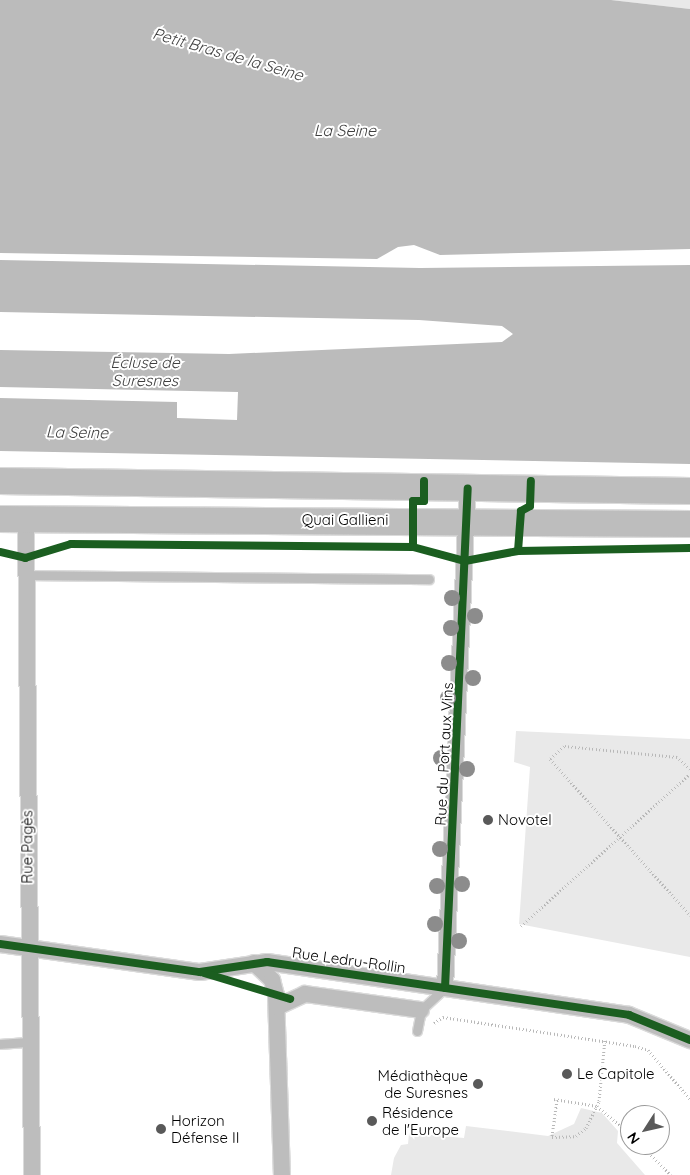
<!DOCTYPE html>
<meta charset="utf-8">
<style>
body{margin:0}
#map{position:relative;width:690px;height:1175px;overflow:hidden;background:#fff;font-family:Quicksand,sans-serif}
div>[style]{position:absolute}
.green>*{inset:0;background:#e9e9e9}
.water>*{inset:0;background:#bbb}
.path>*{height:3px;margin-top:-1.5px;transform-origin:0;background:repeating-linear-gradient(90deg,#b8b8b8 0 1px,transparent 0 3.5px)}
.roads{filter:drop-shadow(1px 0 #dbdbdb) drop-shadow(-1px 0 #dbdbdb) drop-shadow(0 1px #dbdbdb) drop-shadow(0 -1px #dbdbdb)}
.lane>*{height:9px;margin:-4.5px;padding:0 4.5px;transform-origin:4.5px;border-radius:4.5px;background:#bdbdbd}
.street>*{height:16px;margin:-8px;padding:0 8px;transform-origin:8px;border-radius:8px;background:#bdbdbd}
.primary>*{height:26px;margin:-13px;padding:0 13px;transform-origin:13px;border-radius:13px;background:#bdbdbd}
.cycleway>*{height:8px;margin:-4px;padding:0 4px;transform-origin:4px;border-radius:4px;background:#1b5e20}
.trees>*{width:16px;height:16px;margin:-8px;border-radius:50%;background:#8c8c8c}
.dots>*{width:14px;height:14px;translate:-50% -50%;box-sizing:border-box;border:2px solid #fff;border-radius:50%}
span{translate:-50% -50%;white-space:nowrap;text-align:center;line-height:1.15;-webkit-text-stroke:4px #fff;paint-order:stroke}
.street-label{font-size:15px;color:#000}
.poi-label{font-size:15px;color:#000}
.left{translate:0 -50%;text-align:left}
.right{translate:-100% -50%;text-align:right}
.water-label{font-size:16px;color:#3f3f3f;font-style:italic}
.north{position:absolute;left:620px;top:1105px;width:50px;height:50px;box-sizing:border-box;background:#fff;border:1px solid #999;border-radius:50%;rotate:235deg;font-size:14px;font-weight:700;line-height:20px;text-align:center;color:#000}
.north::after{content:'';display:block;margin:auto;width:18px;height:22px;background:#595959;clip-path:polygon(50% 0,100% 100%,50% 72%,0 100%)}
</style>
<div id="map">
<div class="green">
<i style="clip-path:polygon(611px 0,690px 0,690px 9px)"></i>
<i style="clip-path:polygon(516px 731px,690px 739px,690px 957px,519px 924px,530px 767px,514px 762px)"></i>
<i style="clip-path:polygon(581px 1108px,602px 1113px,618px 1131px,617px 1143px,645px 1175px,391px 1175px,394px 1158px,401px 1145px,408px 1144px,409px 1133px,464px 1138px,466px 1126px,548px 1136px,574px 1124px)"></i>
</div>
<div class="water">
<i style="clip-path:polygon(0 0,611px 0,690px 9px,690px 249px,440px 255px,414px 245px,398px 247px,377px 259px,0 253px)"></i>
<i style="clip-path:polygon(0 260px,420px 268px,690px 265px,690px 464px,0 451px,0 398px,177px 402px,177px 418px,237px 420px,238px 392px,0 387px,0 350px,229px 354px,502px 342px,513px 334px,502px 326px,419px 320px,0 312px)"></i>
</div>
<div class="path">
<i style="left:690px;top:769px;width:18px;rotate:-137deg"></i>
<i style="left:677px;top:757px;width:114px;rotate:-174.4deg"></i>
<i style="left:564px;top:746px;width:19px;rotate:137deg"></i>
<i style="left:550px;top:759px;width:210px;rotate:48.1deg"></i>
<i style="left:521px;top:926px;width:227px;rotate:-42deg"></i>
<i style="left:434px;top:1023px;width:11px;rotate:-34deg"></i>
<i style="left:443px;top:1017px;width:194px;rotate:8.6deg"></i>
<i style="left:635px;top:1046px;width:14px;rotate:17deg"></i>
<i style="left:648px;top:1050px;width:65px;rotate:49.4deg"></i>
<i style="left:554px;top:1099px;width:44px;rotate:9.2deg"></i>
<i style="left:597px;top:1106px;width:43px;rotate:40.3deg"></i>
<i style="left:557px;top:1100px;width:37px;rotate:98deg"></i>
<i style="left:552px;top:1137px;width:24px;rotate:-2deg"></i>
<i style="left:576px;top:1136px;width:13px;rotate:-39deg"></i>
<i style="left:586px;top:1128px;width:30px;rotate:-64deg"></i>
<i style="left:599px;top:1101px;width:62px;rotate:-84.5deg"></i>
<i style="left:641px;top:1145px;width:42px;rotate:45deg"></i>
</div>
<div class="roads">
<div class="lane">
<i style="left:26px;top:575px;width:403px;rotate:0.6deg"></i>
<i style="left:417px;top:1031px;width:21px;rotate:-79deg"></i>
<i style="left:421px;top:1010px;width:33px;rotate:-43deg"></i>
<i style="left:0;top:1044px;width:30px;rotate:-4deg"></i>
</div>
<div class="street">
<i style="left:26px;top:520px;width:655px;rotate:89.48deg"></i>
<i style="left:0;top:944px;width:202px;rotate:8deg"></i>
<i style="left:200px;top:972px;width:68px;rotate:-8.5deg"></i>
<i style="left:267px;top:962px;width:366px;rotate:8.3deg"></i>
<i style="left:629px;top:1015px;width:66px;rotate:22.3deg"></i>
<i style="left:254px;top:963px;width:25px;rotate:43deg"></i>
<i style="left:272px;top:980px;width:16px;rotate:75deg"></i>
<i style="left:276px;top:995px;width:180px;rotate:88.1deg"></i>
<i style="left:445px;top:988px;width:500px;rotate:-87.4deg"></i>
<i style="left:277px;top:1007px;width:31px;rotate:-25deg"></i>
<i style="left:305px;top:994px;width:117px;rotate:7.9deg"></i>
</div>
<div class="primary">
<i style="left:0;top:481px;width:690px;rotate:0.83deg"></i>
<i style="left:0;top:519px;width:690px;rotate:0.42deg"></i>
</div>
</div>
<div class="cycleway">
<i style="left:413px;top:547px;width:46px;rotate:-90deg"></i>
<i style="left:413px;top:501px;width:11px"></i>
<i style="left:424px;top:501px;width:20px;rotate:-90deg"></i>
<i style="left:518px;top:551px;width:40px;rotate:-85.7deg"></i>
<i style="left:521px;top:511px;width:10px;rotate:-29deg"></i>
<i style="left:530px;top:506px;width:25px;rotate:-88deg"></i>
<i style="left:0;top:552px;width:26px;rotate:13deg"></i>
<i style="left:25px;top:558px;width:48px;rotate:-16.9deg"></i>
<i style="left:71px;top:544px;width:342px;rotate:0.5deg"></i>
<i style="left:413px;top:547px;width:54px;rotate:15.1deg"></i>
<i style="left:465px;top:561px;width:54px;rotate:-10.7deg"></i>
<i style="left:518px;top:551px;width:172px;rotate:-1deg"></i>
<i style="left:0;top:944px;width:202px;rotate:8deg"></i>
<i style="left:200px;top:972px;width:68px;rotate:-8.5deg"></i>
<i style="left:267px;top:962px;width:366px;rotate:8.3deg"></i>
<i style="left:629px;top:1015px;width:66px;rotate:22.3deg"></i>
<i style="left:204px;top:973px;width:90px;rotate:16.8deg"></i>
<i style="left:445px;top:988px;width:500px;rotate:-87.4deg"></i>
</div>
<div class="trees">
<i style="left:452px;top:598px"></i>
<i style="left:475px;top:616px"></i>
<i style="left:451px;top:628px"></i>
<i style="left:449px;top:663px"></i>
<i style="left:473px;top:678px"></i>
<i style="left:448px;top:698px"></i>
<i style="left:441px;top:758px"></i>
<i style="left:467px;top:769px"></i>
<i style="left:440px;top:849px"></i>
<i style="left:462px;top:884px"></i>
<i style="left:437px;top:886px"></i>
<i style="left:435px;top:924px"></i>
<i style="left:459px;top:941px"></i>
</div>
<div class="dots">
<i style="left:488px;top:820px;background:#595959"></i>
<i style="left:567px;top:1074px;background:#595959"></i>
<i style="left:478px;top:1084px;background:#595959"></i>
<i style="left:372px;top:1121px;background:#595959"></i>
<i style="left:161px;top:1129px;background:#595959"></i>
</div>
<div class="street-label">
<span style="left:345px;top:520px">Quai Gallieni</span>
<span style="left:444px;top:754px;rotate:-87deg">Rue du Port aux Vins</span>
<span style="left:27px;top:847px;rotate:-90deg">Rue Pagès</span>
<span style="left:349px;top:960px;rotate:8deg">Rue Ledru-Rollin</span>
</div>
<div class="poi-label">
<span class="left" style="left:498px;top:820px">Novotel</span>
<span class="left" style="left:577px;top:1074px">Le Capitole</span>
<span class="right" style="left:468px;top:1084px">Médiathèque<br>de Suresnes</span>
<span class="left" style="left:382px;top:1121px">Résidence<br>de l'Europe</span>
<span class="left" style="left:171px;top:1129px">Horizon<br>Défense II</span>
</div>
<div class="water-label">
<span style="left:228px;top:54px;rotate:16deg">Petit Bras de la Seine</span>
<span style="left:345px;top:130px">La Seine</span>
<span style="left:145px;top:371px">Écluse de<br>Suresnes</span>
<span style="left:77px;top:432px;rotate:1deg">La Seine</span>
</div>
<div class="north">N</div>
</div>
